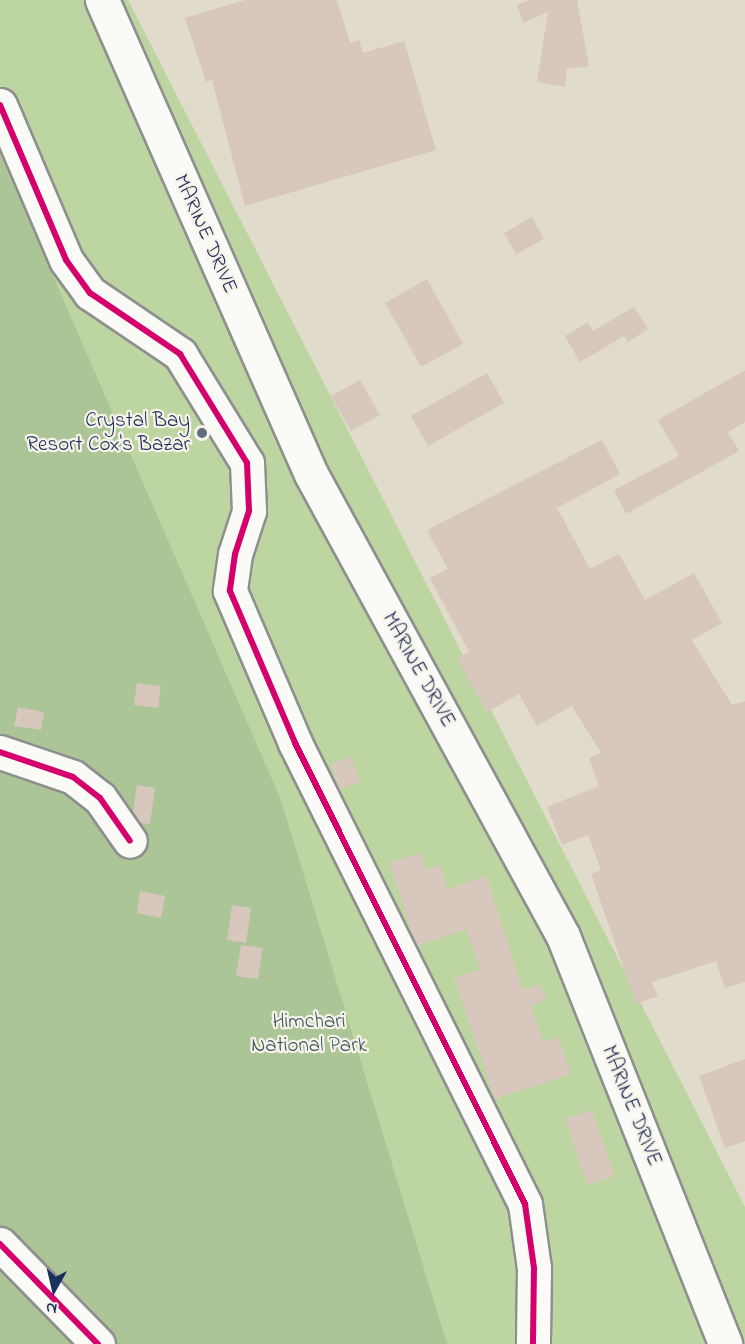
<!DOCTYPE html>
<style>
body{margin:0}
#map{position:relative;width:745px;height:1344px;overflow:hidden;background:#e0dbca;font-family:"Indie Flower",sans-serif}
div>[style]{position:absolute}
.green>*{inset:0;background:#bdd6a1}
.forest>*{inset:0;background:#abc597}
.building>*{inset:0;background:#d7c7bc}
.roads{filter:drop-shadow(2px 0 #8e8f8e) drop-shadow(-2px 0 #8e8f8e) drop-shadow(0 2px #8e8f8e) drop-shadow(0 -2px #8e8f8e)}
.minor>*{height:33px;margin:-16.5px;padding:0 16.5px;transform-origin:16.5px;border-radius:16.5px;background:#fafaf7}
.major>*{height:33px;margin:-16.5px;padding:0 16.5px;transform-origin:16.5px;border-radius:16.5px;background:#fafaf7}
.cycleway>*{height:6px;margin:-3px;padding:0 3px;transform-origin:3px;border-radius:3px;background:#d6006c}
.dots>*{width:16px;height:16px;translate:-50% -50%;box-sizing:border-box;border:3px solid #f7f3e8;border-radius:50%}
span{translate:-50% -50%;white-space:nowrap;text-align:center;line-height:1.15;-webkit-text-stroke:4.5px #f7f3e8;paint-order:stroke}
.street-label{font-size:21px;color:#1b2f5e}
.poi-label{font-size:21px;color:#1b2f5e}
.right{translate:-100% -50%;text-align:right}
.park-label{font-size:21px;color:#3c5866}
.north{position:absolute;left:24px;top:1260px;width:60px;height:60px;-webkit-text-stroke:4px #f7f3e8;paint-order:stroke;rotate:188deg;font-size:16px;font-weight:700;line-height:24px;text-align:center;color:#1b2f5e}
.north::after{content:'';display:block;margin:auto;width:21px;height:27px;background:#1b2f5e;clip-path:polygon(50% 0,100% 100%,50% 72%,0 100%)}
</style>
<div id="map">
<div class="green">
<i style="clip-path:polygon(0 0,128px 0,745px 1207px,745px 1344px,0 1344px)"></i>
</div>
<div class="forest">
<i style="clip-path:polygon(0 154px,281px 800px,447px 1344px,0 1344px)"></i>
</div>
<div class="building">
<i style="clip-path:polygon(245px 0,337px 0,350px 43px,359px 40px,363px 53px,404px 41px,436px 150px,245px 206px,212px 80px,206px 82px,185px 18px)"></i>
<i style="clip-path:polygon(530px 0,577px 0,589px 67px,567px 68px,565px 87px,537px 82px,548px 12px,523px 23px,517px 5px)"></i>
<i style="clip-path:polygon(532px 217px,544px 239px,516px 254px,504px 233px)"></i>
<i style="clip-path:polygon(427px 279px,463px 344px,421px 367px,385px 303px)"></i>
<i style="clip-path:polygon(634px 307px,648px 329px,628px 342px,624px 336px,580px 362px,565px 336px,588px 322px,593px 331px)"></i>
<i style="clip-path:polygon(745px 370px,745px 422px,728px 432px,739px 451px,626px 514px,614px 490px,679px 456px,658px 420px)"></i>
<i style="clip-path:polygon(487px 373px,504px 403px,428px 446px,411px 416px)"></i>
<i style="clip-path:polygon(360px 380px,380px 415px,351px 431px,331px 396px)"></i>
<i style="clip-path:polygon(602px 440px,620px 474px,557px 508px,590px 569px,619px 554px,645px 600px,694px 573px,722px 623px,692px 640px,732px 705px,745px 701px,745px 982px,725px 988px,716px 961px,652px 982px,658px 996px,636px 1004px,591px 874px,601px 870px,588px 835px,562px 845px,547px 807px,599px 786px,589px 758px,601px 753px,572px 706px,537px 726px,519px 694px,487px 712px,457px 659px,469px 652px,430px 578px,448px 569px,427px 530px)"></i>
<i style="clip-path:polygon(137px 683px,161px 686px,158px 708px,134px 705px)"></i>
<i style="clip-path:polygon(18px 707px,44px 712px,41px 730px,14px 726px)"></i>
<i style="clip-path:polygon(351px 757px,360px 782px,339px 789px,331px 764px)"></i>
<i style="clip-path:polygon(137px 785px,155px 788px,150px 824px,140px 823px,133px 812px)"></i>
<i style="clip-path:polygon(420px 853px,426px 870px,440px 865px,448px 889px,486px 876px,523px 990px,540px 984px,546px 1000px,531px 1005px,543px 1042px,558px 1037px,571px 1074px,495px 1099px,454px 978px,480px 969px,466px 929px,417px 946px,389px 863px)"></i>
<i style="clip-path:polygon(140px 891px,165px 896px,161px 918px,137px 913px)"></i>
<i style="clip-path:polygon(232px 905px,251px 908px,246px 943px,227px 940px)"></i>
<i style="clip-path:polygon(241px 945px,263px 948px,258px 979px,236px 976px)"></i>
<i style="clip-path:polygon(745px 1059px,745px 1141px,725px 1148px,699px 1076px)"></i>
<i style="clip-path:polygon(592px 1110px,615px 1176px,587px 1185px,565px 1119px)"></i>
</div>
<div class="roads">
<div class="minor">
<i style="left:0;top:105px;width:168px;rotate:66.9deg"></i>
<i style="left:66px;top:260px;width:41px;rotate:54deg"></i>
<i style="left:90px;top:293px;width:109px;rotate:34.1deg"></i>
<i style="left:180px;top:354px;width:128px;rotate:58.4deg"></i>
<i style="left:247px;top:463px;width:48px;rotate:87.6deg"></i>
<i style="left:249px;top:511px;width:45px;rotate:108deg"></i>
<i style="left:235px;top:554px;width:37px;rotate:98deg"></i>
<i style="left:230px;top:591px;width:165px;rotate:66.8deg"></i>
<i style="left:295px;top:743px;width:515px;rotate:63.48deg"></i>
<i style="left:525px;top:1204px;width:65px;rotate:82deg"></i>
<i style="left:534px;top:1268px;width:76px;rotate:90.8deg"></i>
<i style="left:0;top:752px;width:77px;rotate:18.9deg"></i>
<i style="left:73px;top:777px;width:34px;rotate:38deg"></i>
<i style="left:100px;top:798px;width:52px;rotate:55.1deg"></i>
<i style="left:0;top:1244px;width:140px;rotate:45.6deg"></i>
</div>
<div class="major">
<i style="left:102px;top:0;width:518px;rotate:66.21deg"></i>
<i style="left:311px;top:474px;width:526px;rotate:61.39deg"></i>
<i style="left:563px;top:936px;width:439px;rotate:68.3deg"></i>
</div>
</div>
<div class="cycleway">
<i style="left:0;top:105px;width:168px;rotate:66.9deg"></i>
<i style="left:66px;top:260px;width:41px;rotate:54deg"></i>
<i style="left:90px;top:293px;width:109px;rotate:34.1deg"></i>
<i style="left:180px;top:354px;width:128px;rotate:58.4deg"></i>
<i style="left:247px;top:463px;width:48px;rotate:87.6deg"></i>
<i style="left:249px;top:511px;width:45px;rotate:108deg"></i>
<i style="left:235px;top:554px;width:37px;rotate:98deg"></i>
<i style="left:230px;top:591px;width:165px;rotate:66.8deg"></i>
<i style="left:295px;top:743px;width:515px;rotate:63.48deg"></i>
<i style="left:525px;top:1204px;width:65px;rotate:82deg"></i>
<i style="left:534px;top:1268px;width:76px;rotate:90.8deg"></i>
<i style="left:0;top:752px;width:77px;rotate:18.9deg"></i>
<i style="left:73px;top:777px;width:34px;rotate:38deg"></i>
<i style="left:100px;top:798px;width:52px;rotate:55.1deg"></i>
<i style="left:0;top:1244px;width:140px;rotate:45.6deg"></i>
</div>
<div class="dots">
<i style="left:202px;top:433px;background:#606b84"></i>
</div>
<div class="street-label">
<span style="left:205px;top:234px;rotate:66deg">MARINE DRIVE</span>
<span style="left:418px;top:670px;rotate:61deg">MARINE DRIVE</span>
<span style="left:631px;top:1106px;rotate:68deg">MARINE DRIVE</span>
</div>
<div class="poi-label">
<span class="right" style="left:190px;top:433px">Crystal Bay<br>Resort Cox's Bazar</span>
</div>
<div class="park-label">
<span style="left:309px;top:1034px">Himchari<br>National Park</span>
</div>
<div class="north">N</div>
</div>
